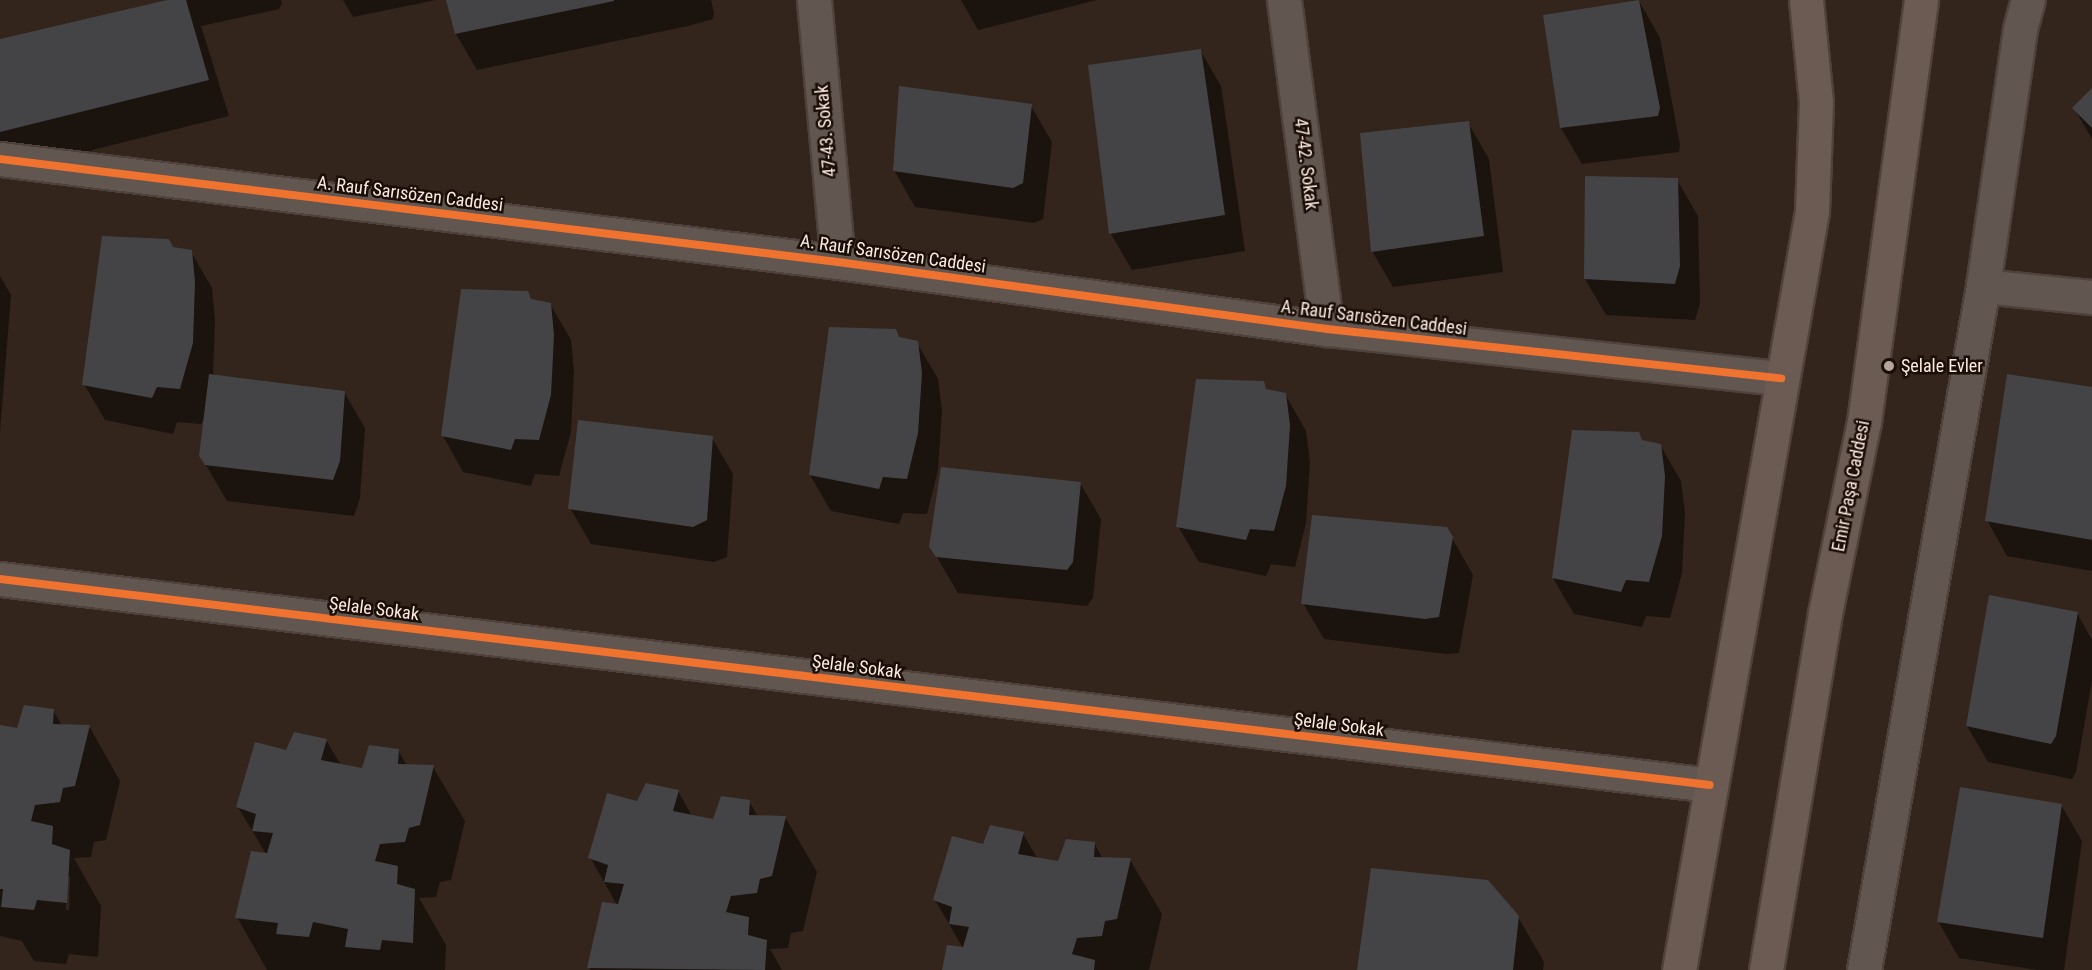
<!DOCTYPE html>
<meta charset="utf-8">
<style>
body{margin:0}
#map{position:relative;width:2092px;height:970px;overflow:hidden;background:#33241c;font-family:"Roboto Condensed",sans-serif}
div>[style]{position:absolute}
.shadow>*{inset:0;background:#0007}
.building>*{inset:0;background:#444447}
.roads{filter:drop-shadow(2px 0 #4f423c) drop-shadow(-2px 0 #4f423c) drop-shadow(0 2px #4f423c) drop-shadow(0 -2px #4f423c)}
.minor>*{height:33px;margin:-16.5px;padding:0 16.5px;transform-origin:16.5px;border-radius:16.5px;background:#625650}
.primary>*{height:33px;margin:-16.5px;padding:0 16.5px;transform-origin:16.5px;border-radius:16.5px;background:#6b5b53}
.cycleway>*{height:8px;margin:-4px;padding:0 4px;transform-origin:4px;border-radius:4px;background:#ef722f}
.dots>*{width:16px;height:16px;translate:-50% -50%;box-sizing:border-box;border:3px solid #1a0e08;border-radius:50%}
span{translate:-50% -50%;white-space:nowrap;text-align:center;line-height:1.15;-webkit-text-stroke:5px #1a0e08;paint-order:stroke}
.street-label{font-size:18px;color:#fdeae1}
.poi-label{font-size:18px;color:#fdeae1}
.left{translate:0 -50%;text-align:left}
</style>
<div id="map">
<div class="shadow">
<i style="clip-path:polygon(168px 0,281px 0,282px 4px,279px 9px,201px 26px,229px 116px,0 173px,0 40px)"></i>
<i style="clip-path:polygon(343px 0,436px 0,353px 17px)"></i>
<i style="clip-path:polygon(448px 0,711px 0,714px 13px,713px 19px,688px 26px,477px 70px,456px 34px)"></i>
<i style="clip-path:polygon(961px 0,1097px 0,978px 30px)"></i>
<i style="clip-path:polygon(1639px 1px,1660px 38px,1680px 145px,1679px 152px,1582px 164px,1561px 128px,1544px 16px)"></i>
<i style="clip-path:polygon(1200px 50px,1221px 86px,1245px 251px,1132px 270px,1111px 234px)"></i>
<i style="clip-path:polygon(2092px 90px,2092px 139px,2074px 108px)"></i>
<i style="clip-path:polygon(1031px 106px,1052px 142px,1043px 219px,1034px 223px,915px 207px,894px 170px)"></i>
<i style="clip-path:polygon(1468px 123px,1489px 159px,1503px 272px,1393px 287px,1372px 251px)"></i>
<i style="clip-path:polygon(1677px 180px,1698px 216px,1700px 303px,1695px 320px,1606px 315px,1585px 279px)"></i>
<i style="clip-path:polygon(173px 248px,191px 252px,212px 288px,215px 320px,213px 376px,344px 392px,365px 428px,360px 498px,354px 516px,227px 501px,200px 455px,206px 414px,201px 424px,177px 422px,173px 434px,105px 420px,84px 384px)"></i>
<i style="clip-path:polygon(0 276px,11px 295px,0 432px)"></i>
<i style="clip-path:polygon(527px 292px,532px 300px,550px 304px,571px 340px,574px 372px,571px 432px,559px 476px,535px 474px,531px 486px,463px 472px,443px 436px)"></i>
<i style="clip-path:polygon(900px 339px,917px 343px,938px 379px,942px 411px,938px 470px,927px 514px,903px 513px,899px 524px,831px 511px,810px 475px)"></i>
<i style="clip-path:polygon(1263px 383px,1267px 391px,1285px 394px,1306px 431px,1310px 462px,1306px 523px,1295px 567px,1271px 564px,1266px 576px,1199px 562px,1178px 526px)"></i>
<i style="clip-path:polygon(2092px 388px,2092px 571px,2007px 556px,1987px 520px)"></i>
<i style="clip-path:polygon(712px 438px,733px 474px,727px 557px,714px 562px,591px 544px,570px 508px)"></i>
<i style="clip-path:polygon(1643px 442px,1660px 445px,1681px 481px,1685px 513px,1682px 573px,1670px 618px,1646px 616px,1642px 627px,1574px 614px,1553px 578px)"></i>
<i style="clip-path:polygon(1080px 483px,1101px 519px,1093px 598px,1087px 606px,958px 593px,931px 547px)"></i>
<i style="clip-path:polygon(1452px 538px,1473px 575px,1459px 653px,1446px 654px,1324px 639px,1303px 603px)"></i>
<i style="clip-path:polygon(2077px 613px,2092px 640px,2092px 681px,2076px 772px,2072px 779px,1988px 762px,1967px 726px)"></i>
<i style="clip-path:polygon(evenodd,53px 710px,62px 726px,89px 726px,120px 781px,106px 840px,94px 842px,91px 857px,74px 858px,101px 906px,98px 957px,69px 954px,66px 964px,34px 961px,22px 941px,0 936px,0 726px,18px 729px,53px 710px,67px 877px,70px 877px,69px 910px,66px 910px,67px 877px)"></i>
<i style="clip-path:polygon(326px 740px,341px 765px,363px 769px,398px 750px,407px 766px,433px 767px,465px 821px,451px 880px,440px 882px,436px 897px,419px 898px,446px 945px,445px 970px,267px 970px,237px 917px,266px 854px,238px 807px,286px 752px)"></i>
<i style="clip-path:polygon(678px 791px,692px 816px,714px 820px,749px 801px,758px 817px,785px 817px,817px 872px,803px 931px,791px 933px,788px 948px,770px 949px,782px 970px,590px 970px,603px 904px,617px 905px,590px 857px,638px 803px)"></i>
<i style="clip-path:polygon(2061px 805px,2082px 841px,2064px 970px,2038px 970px,1959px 958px,1938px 921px)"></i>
<i style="clip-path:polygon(1023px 834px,1038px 859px,1059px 863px,1094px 843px,1103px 859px,1130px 860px,1162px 914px,1149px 970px,943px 970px,963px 948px,935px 900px,983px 845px)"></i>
<i style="clip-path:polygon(1518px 917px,1544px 962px,1543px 970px,1359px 970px)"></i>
</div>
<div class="building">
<i style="clip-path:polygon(167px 0,186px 0,209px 80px,0 132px,0 39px)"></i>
<i style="clip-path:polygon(446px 0,614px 0,614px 1px,455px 34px)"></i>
<i style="clip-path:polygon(1639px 0,1660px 108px,1658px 116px,1560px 128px,1543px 15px)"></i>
<i style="clip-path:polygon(1201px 49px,1225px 215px,1109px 234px,1088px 65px)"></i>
<i style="clip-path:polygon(899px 86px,1032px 104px,1023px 183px,1013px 188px,893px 171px)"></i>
<i style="clip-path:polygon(2092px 88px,2092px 128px,2072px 108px)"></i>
<i style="clip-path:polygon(1469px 121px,1484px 236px,1371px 252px,1360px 133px)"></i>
<i style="clip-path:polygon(1585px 176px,1678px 178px,1680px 266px,1675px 284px,1584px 279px)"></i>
<i style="clip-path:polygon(102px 236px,169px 239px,173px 247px,192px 250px,195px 282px,193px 343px,180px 389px,157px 387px,152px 398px,82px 385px)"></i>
<i style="clip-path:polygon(461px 289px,528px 291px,531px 299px,551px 303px,554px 335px,551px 395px,539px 440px,515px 439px,511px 450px,441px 436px)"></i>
<i style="clip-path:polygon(829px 327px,896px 329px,899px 337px,918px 341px,922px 373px,918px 433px,907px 479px,883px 477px,879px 489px,809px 475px)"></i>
<i style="clip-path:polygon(209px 374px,345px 391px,340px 461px,333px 480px,205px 465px,199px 456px)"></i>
<i style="clip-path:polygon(2007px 374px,2092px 387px,2092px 540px,1985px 521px)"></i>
<i style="clip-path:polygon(1196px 379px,1264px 381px,1266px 389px,1286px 393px,1290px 425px,1286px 486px,1274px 531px,1250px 529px,1246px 540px,1176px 527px)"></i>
<i style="clip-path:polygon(578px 420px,713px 436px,707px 520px,693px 527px,568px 509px)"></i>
<i style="clip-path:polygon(1572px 430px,1639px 432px,1642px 440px,1661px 444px,1665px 476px,1662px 536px,1649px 582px,1626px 580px,1621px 592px,1552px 578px)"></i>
<i style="clip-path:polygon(941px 467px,1081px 482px,1073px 562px,1067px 570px,936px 557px,929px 547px)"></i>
<i style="clip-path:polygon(1312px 515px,1447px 527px,1453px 537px,1439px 617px,1425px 619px,1301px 604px)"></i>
<i style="clip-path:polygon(1989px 595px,2078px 612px,2056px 736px,2051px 744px,1966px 726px)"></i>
<i style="clip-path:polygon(24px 705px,54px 709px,53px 724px,90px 725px,75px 786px,63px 788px,60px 802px,35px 805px,31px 821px,53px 826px,52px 844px,70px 850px,67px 903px,37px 900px,34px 910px,1px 907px,3px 889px,0 889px,0 725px,17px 728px)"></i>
<i style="clip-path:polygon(294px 732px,327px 739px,321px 760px,362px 768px,369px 745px,399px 749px,398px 764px,434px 765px,420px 825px,409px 828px,405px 842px,380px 844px,375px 861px,398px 866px,397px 884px,415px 889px,413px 943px,382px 940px,380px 950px,345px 947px,348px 929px,313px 922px,309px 937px,276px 934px,278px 923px,235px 918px,251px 851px,267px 853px,273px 833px,252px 831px,256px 814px,236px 807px,255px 742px,286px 750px)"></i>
<i style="clip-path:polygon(646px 783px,679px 790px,673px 811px,713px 819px,721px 796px,750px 800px,749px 815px,786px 816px,772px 876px,760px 879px,757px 893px,731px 896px,726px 912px,749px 917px,748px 935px,767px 940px,765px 970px,587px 968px,602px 902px,618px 904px,624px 884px,604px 882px,608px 865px,588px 858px,607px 793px,637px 801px)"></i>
<i style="clip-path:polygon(1960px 787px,2062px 804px,2043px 938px,1937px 922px)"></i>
<i style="clip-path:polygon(990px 825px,1024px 832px,1018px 854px,1058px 861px,1066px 839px,1095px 842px,1094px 857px,1131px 858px,1117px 919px,1105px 921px,1102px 936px,1077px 938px,1072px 954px,1095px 960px,1094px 970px,942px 970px,947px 945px,963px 947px,969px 927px,949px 924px,952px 907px,933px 900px,952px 836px,983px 844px)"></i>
<i style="clip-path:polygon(1371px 868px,1488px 880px,1519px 916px,1513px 970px,1357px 970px)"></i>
</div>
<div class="roads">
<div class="minor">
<i style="left:814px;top:0;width:263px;rotate:84.8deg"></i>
<i style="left:1284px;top:0;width:332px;rotate:82.6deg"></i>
<i style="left:0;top:159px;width:844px;rotate:7.01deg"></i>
<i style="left:838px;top:262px;width:494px;rotate:7.8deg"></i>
<i style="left:1327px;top:329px;width:457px;rotate:6.2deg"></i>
<i style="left:1983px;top:286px;width:110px;rotate:5.8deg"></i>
<i style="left:0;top:579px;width:1722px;rotate:6.87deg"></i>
<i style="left:1864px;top:970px;width:694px;rotate:-80.13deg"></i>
<i style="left:1983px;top:286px;width:260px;rotate:-81.8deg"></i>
<i style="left:2020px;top:29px;width:30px;rotate:-75deg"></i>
</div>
<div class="primary">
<i style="left:1679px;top:970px;width:771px;rotate:-80.06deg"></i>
<i style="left:1812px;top:211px;width:109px;rotate:-87.9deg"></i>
<i style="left:1816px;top:102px;width:102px;rotate:-95.6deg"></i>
<i style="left:1766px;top:970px;width:362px;rotate:-80.6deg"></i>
<i style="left:1825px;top:613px;width:195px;rotate:-78.5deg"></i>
<i style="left:1864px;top:422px;width:426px;rotate:-82.3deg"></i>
</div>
</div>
<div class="cycleway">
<i style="left:0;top:159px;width:844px;rotate:7.01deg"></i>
<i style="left:838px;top:262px;width:494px;rotate:7.8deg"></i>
<i style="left:1327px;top:329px;width:457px;rotate:6.2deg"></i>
<i style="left:0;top:579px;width:1722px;rotate:6.87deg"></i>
</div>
<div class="dots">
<i style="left:1889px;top:366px;background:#b6a59c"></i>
</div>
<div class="street-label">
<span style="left:826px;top:131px;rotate:-95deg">47-43. Sokak</span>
<span style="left:1306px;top:164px;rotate:83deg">47-42. Sokak</span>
<span style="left:410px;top:194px;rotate:7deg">A. Rauf Sarısözen Caddesi</span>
<span style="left:893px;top:254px;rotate:8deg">A. Rauf Sarısözen Caddesi</span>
<span style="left:1374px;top:318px;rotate:7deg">A. Rauf Sarısözen Caddesi</span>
<span style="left:1851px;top:486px;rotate:-79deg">Emir Paşa Caddesi</span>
<span style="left:374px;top:609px;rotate:7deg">Şelale Sokak</span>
<span style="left:857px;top:667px;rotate:7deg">Şelale Sokak</span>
<span style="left:1339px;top:725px;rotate:7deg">Şelale Sokak</span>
</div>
<div class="poi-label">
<span class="left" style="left:1901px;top:366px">Şelale Evler</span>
</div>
</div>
